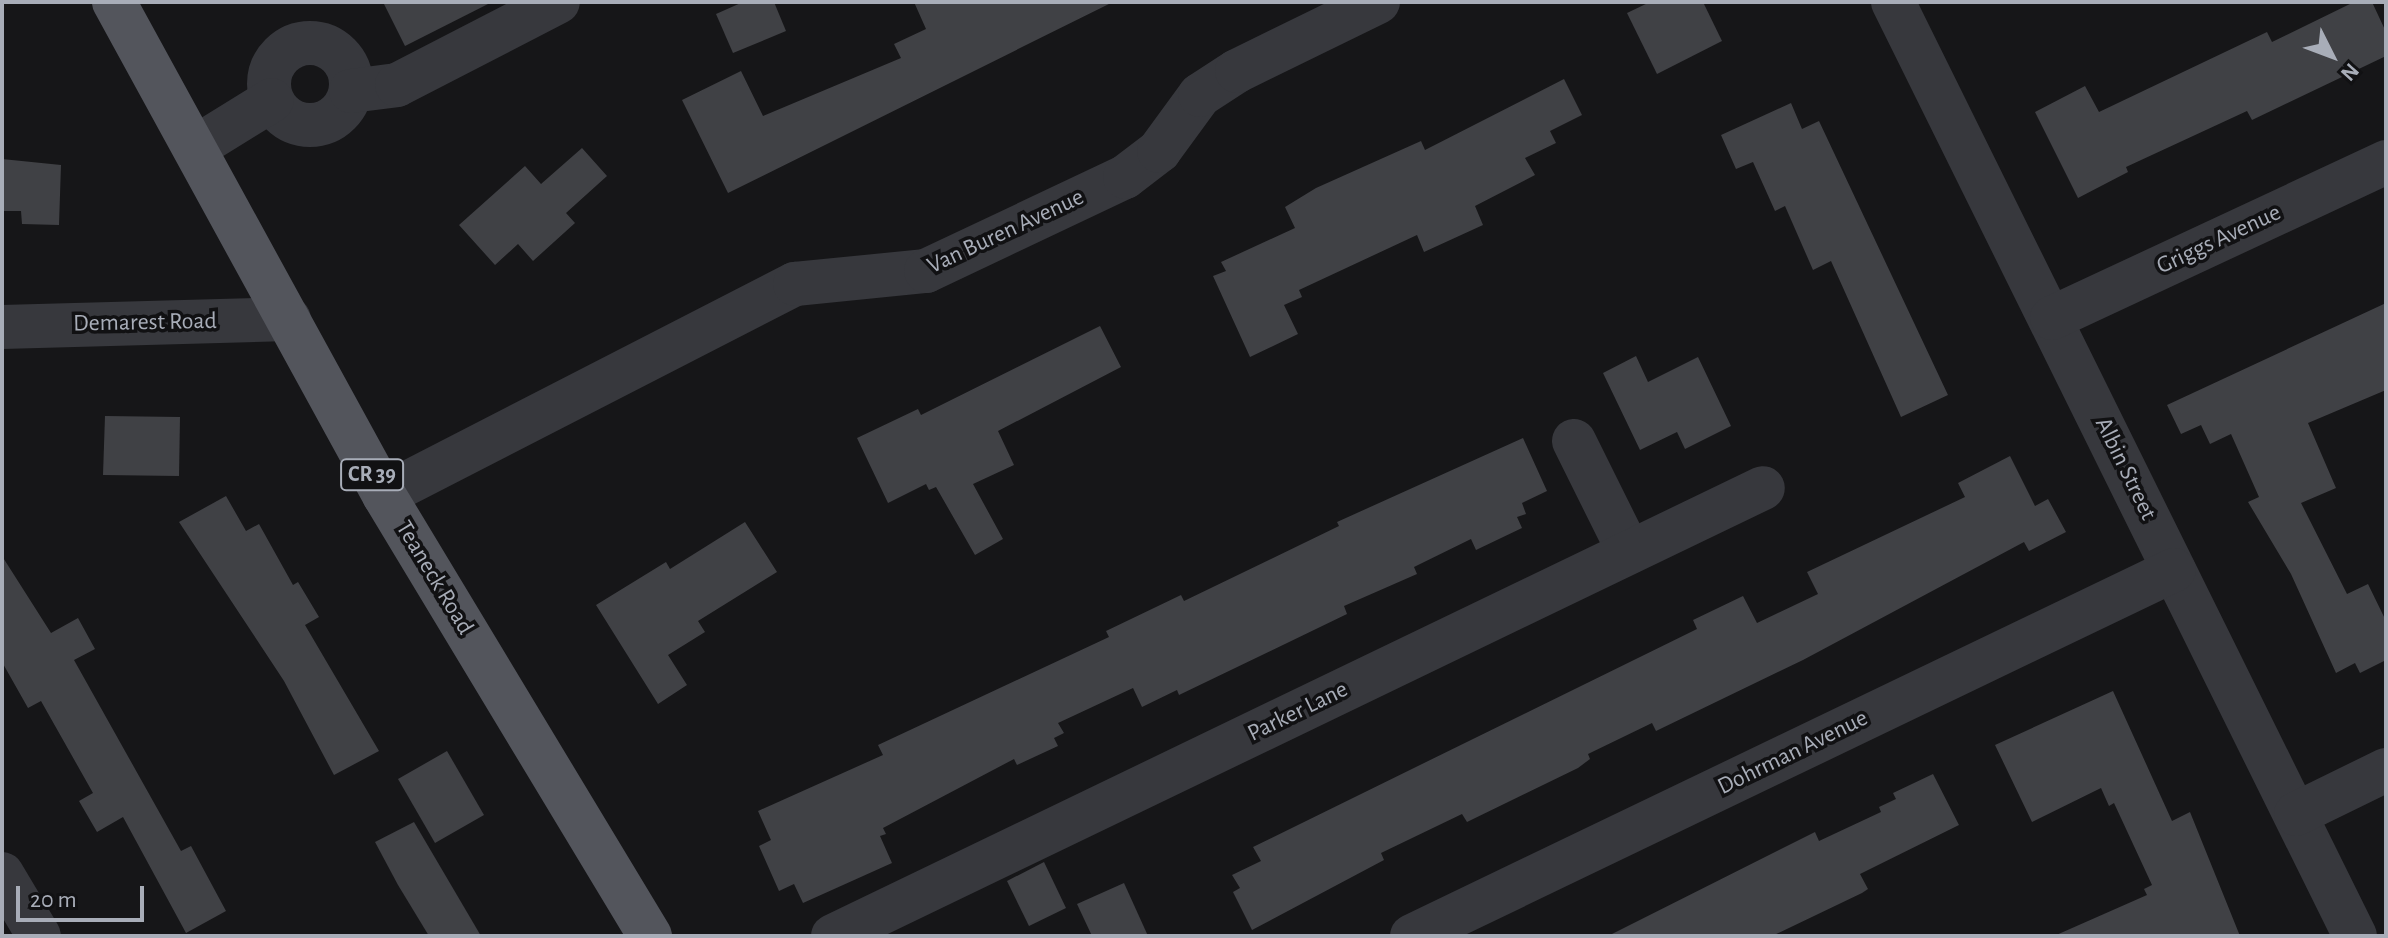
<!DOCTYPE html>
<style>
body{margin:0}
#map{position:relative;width:2388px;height:938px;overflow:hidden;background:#161618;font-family:"Alegreya Sans",sans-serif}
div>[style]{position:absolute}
.building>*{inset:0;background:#404145}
.minor>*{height:44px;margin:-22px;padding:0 22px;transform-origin:22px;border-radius:22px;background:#37383d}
.minor>.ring{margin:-22px;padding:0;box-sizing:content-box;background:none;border:44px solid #37383d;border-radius:50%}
.major>*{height:44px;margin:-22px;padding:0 22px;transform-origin:22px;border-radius:22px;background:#53555c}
span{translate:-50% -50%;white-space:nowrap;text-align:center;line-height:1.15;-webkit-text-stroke:7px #111113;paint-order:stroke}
.shield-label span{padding:2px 6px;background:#111113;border:2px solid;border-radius:6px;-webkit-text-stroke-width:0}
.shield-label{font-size:22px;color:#a8adb8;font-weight:700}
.street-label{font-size:24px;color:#a8adb8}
.frame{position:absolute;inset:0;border:4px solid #a8adb8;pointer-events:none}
.north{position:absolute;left:2292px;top:16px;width:80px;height:80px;-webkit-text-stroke:6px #111113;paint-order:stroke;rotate:132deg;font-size:22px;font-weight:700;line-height:32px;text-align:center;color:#a8adb8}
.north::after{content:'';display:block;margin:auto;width:28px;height:36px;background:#a8adb8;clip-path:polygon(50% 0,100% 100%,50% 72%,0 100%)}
.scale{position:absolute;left:16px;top:886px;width:128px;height:36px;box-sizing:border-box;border:4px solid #a8adb8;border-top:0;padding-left:10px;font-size:24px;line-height:28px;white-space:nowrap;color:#a8adb8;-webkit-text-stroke:6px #111113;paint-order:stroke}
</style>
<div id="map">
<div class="building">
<i style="clip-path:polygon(383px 2px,492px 2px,405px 46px)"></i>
<i style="clip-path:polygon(743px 2px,774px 2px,786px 31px,733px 53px,716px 14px)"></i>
<i style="clip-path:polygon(914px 2px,1113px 2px,728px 193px,682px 100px,741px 71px,763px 116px,901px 58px,894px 44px,926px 29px)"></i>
<i style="clip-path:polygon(1650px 2px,1703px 2px,1722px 41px,1657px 74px,1627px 13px)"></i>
<i style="clip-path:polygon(2354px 2px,2372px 2px,2386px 32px,2386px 56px,2252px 120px,2247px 111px,2126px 167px,2128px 172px,2078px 198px,2035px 112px,2085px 86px,2099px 112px,2267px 32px,2272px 42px)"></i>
<i style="clip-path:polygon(1564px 79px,1582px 115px,1550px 131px,1556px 143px,1525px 158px,1535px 175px,1475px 206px,1483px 225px,1424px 252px,1417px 235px,1299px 290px,1302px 297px,1284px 305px,1298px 334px,1250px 357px,1213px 276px,1226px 271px,1221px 262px,1295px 228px,1285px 207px,1316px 188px,1421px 141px,1425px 150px)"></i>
<i style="clip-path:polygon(1791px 103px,1802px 129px,1819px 121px,1948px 395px,1901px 417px,1831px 261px,1813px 270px,1785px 206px,1775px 211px,1753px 162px,1736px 169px,1721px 135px)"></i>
<i style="clip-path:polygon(582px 148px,607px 176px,566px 213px,575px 223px,533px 261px,518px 244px,495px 265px,459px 225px,525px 166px,541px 184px)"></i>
<i style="clip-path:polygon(2px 159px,61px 165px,59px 225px,22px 224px,21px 211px,2px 211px)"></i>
<i style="clip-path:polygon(2386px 303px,2386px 390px,2308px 423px,2336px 488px,2301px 503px,2347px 594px,2368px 584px,2386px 621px,2386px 660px,2360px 673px,2355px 663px,2336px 673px,2291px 574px,2248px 502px,2259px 497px,2231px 434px,2210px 444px,2201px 425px,2181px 434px,2167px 405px)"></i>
<i style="clip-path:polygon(1100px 326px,1121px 367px,998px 431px,1014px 465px,973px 484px,1003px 539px,975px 555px,936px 487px,929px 490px,926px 484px,888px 503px,857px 438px,918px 409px,921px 415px)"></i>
<i style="clip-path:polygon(1636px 356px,1648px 382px,1698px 357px,1731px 426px,1685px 449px,1677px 432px,1640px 450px,1603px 373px)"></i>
<i style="clip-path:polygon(105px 416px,180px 417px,179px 476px,103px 475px)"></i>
<i style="clip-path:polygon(1523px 438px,1547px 491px,1522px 503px,1526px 514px,1517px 517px,1522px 528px,1476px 550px,1471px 539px,1414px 567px,1417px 574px,1344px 606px,1347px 614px,1179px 695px,1177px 690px,1142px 707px,1133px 688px,1058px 723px,1064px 733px,1054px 738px,1058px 746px,1017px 765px,1014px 759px,883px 828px,886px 834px,880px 836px,892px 863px,803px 903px,794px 884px,779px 891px,759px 846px,771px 840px,758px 811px,883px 755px,878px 745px,1109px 637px,1106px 631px,1181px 595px,1184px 601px,1339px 526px,1337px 522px)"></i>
<i style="clip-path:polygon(2010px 456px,2035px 506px,2048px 499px,2066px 532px,2029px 551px,2024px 542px,1803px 660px,1656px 731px,1652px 723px,1588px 754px,1590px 759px,1578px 768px,1467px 822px,1462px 814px,1381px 853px,1384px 860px,1252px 930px,1233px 892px,1240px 888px,1232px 875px,1261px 861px,1253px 847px,1697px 629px,1693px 620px,1743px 596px,1757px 623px,1818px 594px,1807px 572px,1965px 497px,1958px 483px)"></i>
<i style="clip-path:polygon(226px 496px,246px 531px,259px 524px,293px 585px,298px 582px,319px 617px,305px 625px,379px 751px,334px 775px,284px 681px,179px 522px)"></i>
<i style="clip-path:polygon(745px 522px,777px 572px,698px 621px,705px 632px,668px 655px,687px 685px,658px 704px,596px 605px,666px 562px,670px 569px)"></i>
<i style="clip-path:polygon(2px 556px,51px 633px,78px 618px,95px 649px,74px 660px,181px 851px,191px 846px,226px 911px,186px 933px,123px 817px,97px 832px,79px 801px,93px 793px,41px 701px,28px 708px,2px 662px)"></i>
<i style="clip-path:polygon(2113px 691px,2172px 821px,2190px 812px,2240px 936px,2054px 936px,2147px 895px,2144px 889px,2152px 885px,2114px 803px,2109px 806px,2101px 788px,2032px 822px,1995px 745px)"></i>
<i style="clip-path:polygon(447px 751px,484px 815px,435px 843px,398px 779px)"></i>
<i style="clip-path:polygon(1933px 774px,1959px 825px,1860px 874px,1868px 889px,1862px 893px,1772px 936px,1608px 936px,1815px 832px,1819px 841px,1881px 812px,1879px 807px,1896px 799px,1893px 793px)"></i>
<i style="clip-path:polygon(414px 822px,481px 936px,429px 936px,398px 885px,375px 842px)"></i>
<i style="clip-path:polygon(1044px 862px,1066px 908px,1029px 926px,1007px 881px)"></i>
<i style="clip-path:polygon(1124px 883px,1148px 936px,1092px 936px,1077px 904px)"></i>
</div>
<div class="minor">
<i style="left:1893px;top:2px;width:1042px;rotate:63.68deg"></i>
<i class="ring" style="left:269px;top:43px;width:38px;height:38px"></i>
<i style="left:351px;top:91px;width:46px;rotate:-7.4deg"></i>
<i style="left:397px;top:85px;width:181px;rotate:-27.3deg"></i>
<i style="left:196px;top:147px;width:89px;rotate:-31.7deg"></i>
<i style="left:2052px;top:318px;width:369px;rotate:-25deg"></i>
<i style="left:2px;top:327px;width:287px;rotate:-1.6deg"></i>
<i style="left:1574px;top:441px;width:124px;rotate:63.6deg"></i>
<i style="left:384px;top:495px;width:462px;rotate:-27.2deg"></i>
<i style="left:795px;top:284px;width:132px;rotate:-5.7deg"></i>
<i style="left:926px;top:271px;width:220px;rotate:-25.3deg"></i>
<i style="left:1125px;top:177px;width:43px;rotate:-37.4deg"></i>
<i style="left:1159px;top:151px;width:69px;rotate:-53.8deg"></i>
<i style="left:1200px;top:95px;width:44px;rotate:-33deg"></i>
<i style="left:1237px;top:71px;width:157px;rotate:-26.1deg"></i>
<i style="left:2296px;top:814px;width:100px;rotate:-26.1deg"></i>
<i style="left:2px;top:874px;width:72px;rotate:59.2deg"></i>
<i style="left:833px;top:936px;width:1032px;rotate:-25.72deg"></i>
<i style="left:1412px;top:936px;width:845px;rotate:-25.66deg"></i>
</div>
<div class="major">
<i style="left:114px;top:2px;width:562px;rotate:61.29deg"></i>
<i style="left:384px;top:495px;width:515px;rotate:58.9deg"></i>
</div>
<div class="shield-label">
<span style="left:372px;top:475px">CR 39</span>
</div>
<div class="street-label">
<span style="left:1006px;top:232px;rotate:-25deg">Van Buren Avenue</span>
<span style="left:2219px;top:240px;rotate:-25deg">Griggs Avenue</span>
<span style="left:145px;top:323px;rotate:-1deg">Demarest Road</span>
<span style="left:2125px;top:469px;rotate:64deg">Albin Street</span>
<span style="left:434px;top:578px;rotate:59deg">Teaneck Road</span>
<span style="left:1298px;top:712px;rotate:-26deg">Parker Lane</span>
<span style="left:1793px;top:753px;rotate:-26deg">Dohrman Avenue</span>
</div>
<div class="frame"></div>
<div class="north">N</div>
<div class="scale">20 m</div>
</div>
